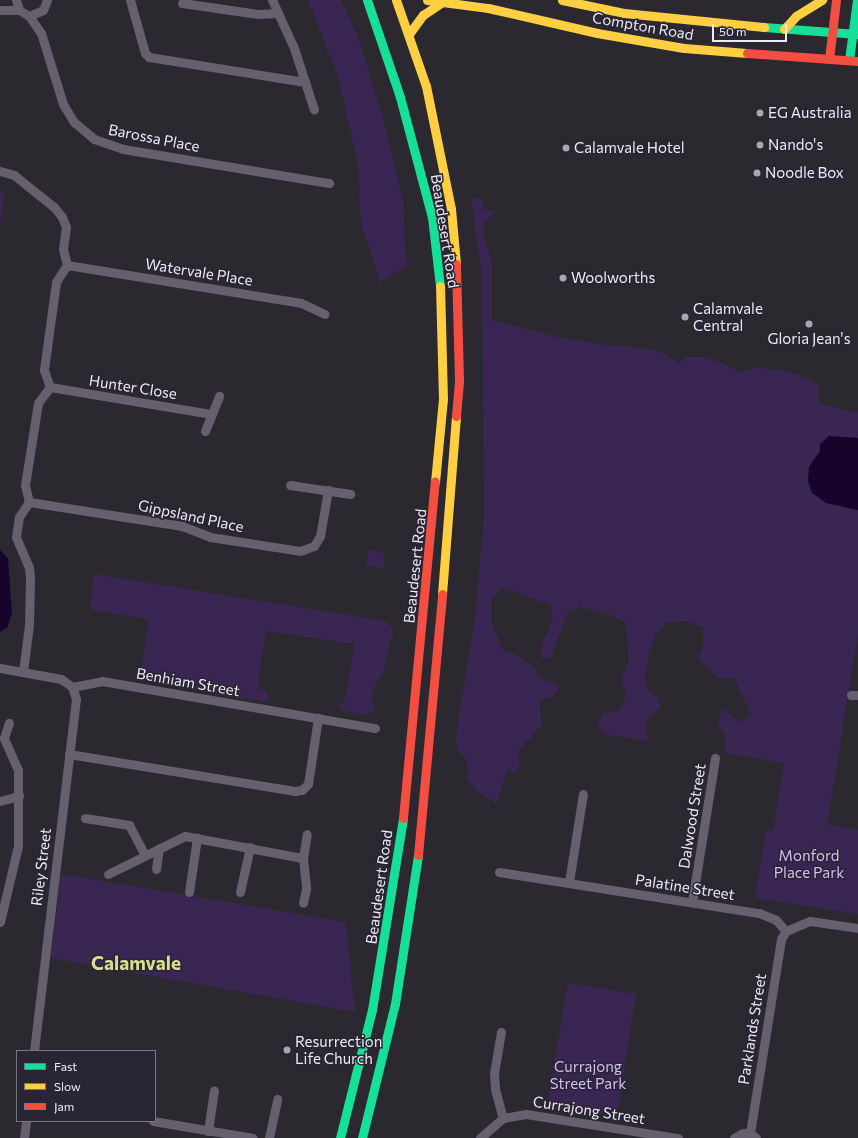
<!DOCTYPE html>
<style>
body{margin:0}
#map{position:relative;width:858px;height:1138px;overflow:hidden;background:#2b2830;font-family:Commissioner,sans-serif}
div>[style]{position:absolute}
.green>*{inset:0;background:#392653}
.water>*{inset:0;background:#16042a}
.street>*{height:9px;margin:-4.5px;padding:0 4.5px;transform-origin:4.5px;border-radius:4.5px;background:#655f6e}
.fast>*{height:9px;margin:-4.5px;padding:0 4.5px;transform-origin:4.5px;border-radius:4.5px;background:#16e098}
.slow>*{height:9px;margin:-4.5px;padding:0 4.5px;transform-origin:4.5px;border-radius:4.5px;background:#ffcf43}
.jam>*{height:9px;margin:-4.5px;padding:0 4.5px;transform-origin:4.5px;border-radius:4.5px;background:#f24e42}
.dots>*{width:11px;height:11px;translate:-50% -50%;box-sizing:border-box;border:2px solid #2a2534;border-radius:50%}
span{translate:-50% -50%;white-space:nowrap;text-align:center;line-height:1.15;-webkit-text-stroke:3px #2a2534;paint-order:stroke}
.street-label{font-size:15px;color:#edeaf4}
.poi-label{font-size:15px;color:#edeaf4}
.left{translate:0 -50%;text-align:left}
.park-label{font-size:15px;color:#d2bef6}
.district-label{font-size:19px;color:#d9de90;font-weight:700}
.legend{position:absolute;left:16px;top:1050px;width:140px;height:72px;box-sizing:border-box;background:#2a2534;border:1px solid #787481;margin:0;padding:5px 7px;list-style:none;font-size:12px;color:#edeaf4}
.legend li{display:flex;align-items:center;gap:8px;height:20px}
.legend b{width:20px;border:1px solid #787481}
.scale{position:absolute;left:712px;top:24px;width:75px;height:18px;box-sizing:border-box;border:2px solid #edeaf4;border-top:0;padding-left:5px;font-size:12px;line-height:14px;white-space:nowrap;color:#edeaf4;-webkit-text-stroke:3px #2a2534;paint-order:stroke}
</style>
<div id="map">
<div class="green">
<i style="clip-path:polygon(308px 0,341px 0,358px 37px,382px 114px,403px 201px,407px 266px,380px 282px,361px 223px,358px 164px,338px 77px)"></i>
<i style="clip-path:polygon(0 192px,5px 193px,0 224px)"></i>
<i style="clip-path:polygon(481px 197px,484px 209px,495px 212px,485px 223px,483px 233px,492px 262px,492px 320px,557px 337px,617px 347px,623px 345px,660px 351px,679px 363px,686px 357px,702px 357px,724px 363px,740px 373px,755px 367px,790px 372px,811px 380px,819px 386px,818px 403px,858px 413px,858px 438px,829px 436px,815px 459px,842px 508px,858px 510px,858px 636px,827px 824px,858px 830px,858px 914px,755px 898px,766px 829px,773px 830px,784px 763px,724px 753px,726px 738px,717px 723px,722px 709px,741px 722px,751px 715px,734px 678px,719px 679px,698px 658px,703px 649px,703px 627px,685px 621px,667px 622px,656px 634px,649px 653px,645px 681px,649px 692px,658px 698px,660px 708px,650px 716px,645px 726px,649px 741px,603px 734px,598px 722px,603px 713px,619px 710px,626px 697px,621px 678px,629px 661px,625px 622px,604px 613px,580px 607px,568px 612px,551px 657px,541px 659px,542px 643px,553px 620px,550px 605px,503px 587px,491px 602px,491px 622px,503px 650px,516px 654px,534px 666px,540px 677px,560px 686px,554px 696px,539px 700px,542px 725px,519px 750px,520px 767px,513px 773px,507px 771px,496px 803px,479px 793px,467px 778px,466px 759px,457px 749px,456px 736px,476px 608px,484px 512px,481px 268px,471px 200px)"></i>
<i style="clip-path:polygon(368px 550px,383px 552px,385px 569px,366px 566px)"></i>
<i style="clip-path:polygon(94px 574px,385px 621px,392px 627px,393px 636px,389px 644px,384px 671px,375px 685px,371px 698px,375px 706px,373px 712px,367px 715px,343px 711px,339px 707px,346px 697px,354px 644px,266px 631px,258px 683px,258px 688px,267px 691px,268px 702px,140px 680px,148px 619px,90px 610px)"></i>
<i style="clip-path:polygon(61px 874px,346px 922px,355px 1012px,51px 958px)"></i>
<i style="clip-path:polygon(568px 983px,636px 994px,617px 1117px,547px 1106px)"></i>
</div>
<div class="water">
<i style="clip-path:polygon(829px 436px,858px 438px,858px 510px,826px 503px,812px 493px,808px 481px,809px 467px,820px 451px,820px 444px)"></i>
<i style="clip-path:polygon(0 550px,8px 558px,12px 613px,7px 628px,0 632px)"></i>
</div>
<div class="street">
<i style="left:16px;top:0;width:10px;rotate:73deg"></i>
<i style="left:19px;top:10px;width:12px;rotate:31deg"></i>
<i style="left:29px;top:16px;width:15px;rotate:-23deg"></i>
<i style="left:43px;top:10px;width:11px;rotate:-68deg"></i>
<i style="left:130px;top:0;width:55px;rotate:74.2deg"></i>
<i style="left:145px;top:53px;width:6px;rotate:45deg"></i>
<i style="left:149px;top:57px;width:158px;rotate:9.1deg"></i>
<i style="left:305px;top:82px;width:38px;rotate:-108deg"></i>
<i style="left:293px;top:46px;width:51px;rotate:-114.5deg"></i>
<i style="left:182px;top:3px;width:77px;rotate:8.2deg"></i>
<i style="left:258px;top:14px;width:20px;rotate:-3deg"></i>
<i style="left:0;top:10px;width:19px"></i>
<i style="left:29px;top:16px;width:21px;rotate:55deg"></i>
<i style="left:41px;top:33px;width:74px;rotate:72.8deg"></i>
<i style="left:63px;top:104px;width:21px;rotate:59deg"></i>
<i style="left:74px;top:122px;width:26px;rotate:40deg"></i>
<i style="left:94px;top:139px;width:31px;rotate:19deg"></i>
<i style="left:123px;top:149px;width:209px;rotate:9.4deg"></i>
<i style="left:305px;top:82px;width:29px;rotate:72deg"></i>
<i style="left:0;top:171px;width:15px;rotate:16deg"></i>
<i style="left:14px;top:175px;width:51px;rotate:38.7deg"></i>
<i style="left:54px;top:207px;width:13px;rotate:51deg"></i>
<i style="left:62px;top:217px;width:11px;rotate:68deg"></i>
<i style="left:66px;top:227px;width:22px;rotate:98deg"></i>
<i style="left:63px;top:249px;width:16px;rotate:76deg"></i>
<i style="left:67px;top:265px;width:20px;rotate:123deg"></i>
<i style="left:56px;top:282px;width:89px;rotate:97.8deg"></i>
<i style="left:44px;top:370px;width:18px;rotate:71deg"></i>
<i style="left:50px;top:387px;width:20px;rotate:127deg"></i>
<i style="left:38px;top:403px;width:83px;rotate:99deg"></i>
<i style="left:25px;top:485px;width:17px;rotate:77deg"></i>
<i style="left:29px;top:502px;width:18px;rotate:124deg"></i>
<i style="left:19px;top:517px;width:20px;rotate:99deg"></i>
<i style="left:16px;top:537px;width:33px;rotate:67deg"></i>
<i style="left:29px;top:567px;width:12px;rotate:85deg"></i>
<i style="left:30px;top:579px;width:46px;rotate:91.2deg"></i>
<i style="left:29px;top:625px;width:47px;rotate:97.3deg"></i>
<i style="left:67px;top:265px;width:237px;rotate:9.2deg"></i>
<i style="left:301px;top:303px;width:26px;rotate:25deg"></i>
<i style="left:50px;top:387px;width:164px;rotate:9.5deg"></i>
<i style="left:205px;top:431px;width:38px;rotate:-68deg"></i>
<i style="left:290px;top:485px;width:61px;rotate:8.5deg"></i>
<i style="left:29px;top:502px;width:155px;rotate:8.9deg"></i>
<i style="left:182px;top:526px;width:30px;rotate:21deg"></i>
<i style="left:210px;top:537px;width:91px;rotate:8.8deg"></i>
<i style="left:300px;top:551px;width:15px;rotate:-20deg"></i>
<i style="left:314px;top:546px;width:12px;rotate:-59deg"></i>
<i style="left:320px;top:536px;width:47px;rotate:-80.1deg"></i>
<i style="left:0;top:668px;width:62px;rotate:10.2deg"></i>
<i style="left:61px;top:679px;width:14px;rotate:36deg"></i>
<i style="left:72px;top:687px;width:31px;rotate:-11deg"></i>
<i style="left:102px;top:681px;width:277px;rotate:9.8deg"></i>
<i style="left:851px;top:695px;width:7px"></i>
<i style="left:69px;top:754px;width:229px;rotate:9.3deg"></i>
<i style="left:295px;top:791px;width:7px;rotate:-8deg"></i>
<i style="left:302px;top:790px;width:8px;rotate:-45deg"></i>
<i style="left:308px;top:784px;width:67px;rotate:-81.4deg"></i>
<i style="left:0;top:801px;width:20px;rotate:-15deg"></i>
<i style="left:85px;top:818px;width:45px;rotate:9deg"></i>
<i style="left:129px;top:825px;width:34px;rotate:62deg"></i>
<i style="left:303px;top:858px;width:24px;rotate:-81deg"></i>
<i style="left:156px;top:869px;width:21px;rotate:-82deg"></i>
<i style="left:499px;top:872px;width:263px;rotate:9deg"></i>
<i style="left:759px;top:913px;width:18px;rotate:22deg"></i>
<i style="left:776px;top:920px;width:15px;rotate:48deg"></i>
<i style="left:108px;top:874px;width:86px;rotate:-26.3deg"></i>
<i style="left:185px;top:836px;width:120px;rotate:10.6deg"></i>
<i style="left:303px;top:858px;width:31px;rotate:84deg"></i>
<i style="left:306px;top:889px;width:14px;rotate:102deg"></i>
<i style="left:569px;top:882px;width:89px;rotate:-81deg"></i>
<i style="left:189px;top:892px;width:55px;rotate:-81.6deg"></i>
<i style="left:240px;top:892px;width:46px;rotate:-77.5deg"></i>
<i style="left:692px;top:902px;width:146px;rotate:-80.9deg"></i>
<i style="left:0;top:922px;width:78px;rotate:-76.7deg"></i>
<i style="left:18px;top:846px;width:76px;rotate:-90deg"></i>
<i style="left:18px;top:770px;width:35px;rotate:-114deg"></i>
<i style="left:4px;top:738px;width:16px;rotate:-72deg"></i>
<i style="left:501px;top:1032px;width:42px;rotate:99.7deg"></i>
<i style="left:494px;top:1073px;width:16px;rotate:86deg"></i>
<i style="left:495px;top:1089px;width:30px;rotate:75deg"></i>
<i style="left:34px;top:1051px;width:354px;rotate:-83.2deg"></i>
<i style="left:76px;top:699px;width:13px;rotate:-108deg"></i>
<i style="left:153px;top:1121px;width:101px;rotate:9.6deg"></i>
<i style="left:208px;top:1131px;width:41px;rotate:-81.7deg"></i>
<i style="left:750px;top:1133px;width:196px;rotate:-80.9deg"></i>
<i style="left:781px;top:939px;width:9px;rotate:-58deg"></i>
<i style="left:786px;top:931px;width:26px;rotate:-23deg"></i>
<i style="left:810px;top:921px;width:49px;rotate:8.3deg"></i>
<i style="left:24px;top:1138px;width:17px;rotate:-83deg"></i>
<i style="left:269px;top:1138px;width:40px;rotate:-78deg"></i>
<i style="left:480px;top:1138px;width:30px;rotate:-41deg"></i>
<i style="left:503px;top:1118px;width:23px;rotate:-10deg"></i>
<i style="left:526px;top:1114px;width:154px;rotate:9deg"></i>
<i style="left:734px;top:1138px;width:10px;rotate:-29deg"></i>
<i style="left:743px;top:1133px;width:7px"></i>
<i style="left:750px;top:1133px;width:8px;rotate:40deg"></i>
</div>
<div class="fast">
<i style="left:367px;top:0;width:102px;rotate:71.2deg"></i>
<i style="left:400px;top:97px;width:124px;rotate:75.1deg"></i>
<i style="left:432px;top:217px;width:69px;rotate:83.4deg"></i>
<i style="left:764px;top:27px;width:94px;rotate:4.3deg"></i>
<i style="left:849px;top:60px;width:61px;rotate:-82.4deg"></i>
<i style="left:340px;top:1138px;width:132px;rotate:-76deg"></i>
<i style="left:372px;top:1010px;width:194px;rotate:-80.8deg"></i>
<i style="left:362px;top:1138px;width:138px;rotate:-76.2deg"></i>
<i style="left:395px;top:1004px;width:151px;rotate:-81.2deg"></i>
</div>
<div class="slow">
<i style="left:396px;top:0;width:91px;rotate:70.8deg"></i>
<i style="left:426px;top:86px;width:126px;rotate:78.5deg"></i>
<i style="left:451px;top:209px;width:55px;rotate:84.8deg"></i>
<i style="left:427px;top:0;width:62px;rotate:7.5deg"></i>
<i style="left:488px;top:8px;width:112px;rotate:12.9deg"></i>
<i style="left:597px;top:33px;width:88px;rotate:9.8deg"></i>
<i style="left:684px;top:48px;width:63px;rotate:4.5deg"></i>
<i style="left:562px;top:0;width:63px;rotate:11.8deg"></i>
<i style="left:624px;top:13px;width:141px;rotate:5.7deg"></i>
<i style="left:784px;top:29px;width:18px;rotate:-47deg"></i>
<i style="left:796px;top:16px;width:31px;rotate:-32deg"></i>
<i style="left:409px;top:34px;width:24px;rotate:-54deg"></i>
<i style="left:423px;top:15px;width:22px;rotate:-34deg"></i>
<i style="left:435px;top:482px;width:83px;rotate:-84.5deg"></i>
<i style="left:443px;top:399px;width:113px;rotate:-91.5deg"></i>
<i style="left:442px;top:594px;width:179px;rotate:-85.5deg"></i>
</div>
<div class="jam">
<i style="left:747px;top:53px;width:111px;rotate:4.1deg"></i>
<i style="left:829px;top:59px;width:59px;rotate:-83.2deg"></i>
<i style="left:456px;top:416px;width:36px;rotate:-85deg"></i>
<i style="left:459px;top:380px;width:116px;rotate:-91.5deg"></i>
<i style="left:403px;top:818px;width:338px;rotate:-84.6deg"></i>
<i style="left:418px;top:855px;width:262px;rotate:-84.7deg"></i>
</div>
<div class="dots">
<i style="left:760px;top:113px;background:#a9a6af"></i>
<i style="left:760px;top:145px;background:#a9a6af"></i>
<i style="left:566px;top:148px;background:#a9a6af"></i>
<i style="left:757px;top:173px;background:#a9a6af"></i>
<i style="left:563px;top:278px;background:#a9a6af"></i>
<i style="left:685px;top:317px;background:#a9a6af"></i>
<i style="left:809px;top:324px;background:#a9a6af"></i>
<i style="left:287px;top:1050px;background:#a9a6af"></i>
</div>
<div class="street-label">
<span style="left:643px;top:26px;rotate:10deg">Compton Road</span>
<span style="left:154px;top:138px;rotate:11deg">Barossa Place</span>
<span style="left:445px;top:231px;rotate:81deg">Beaudesert Road</span>
<span style="left:199px;top:272px;rotate:9deg">Watervale Place</span>
<span style="left:133px;top:387px;rotate:9deg">Hunter Close</span>
<span style="left:191px;top:516px;rotate:12deg">Gippsland Place</span>
<span style="left:415px;top:566px;rotate:-84deg">Beaudesert Road</span>
<span style="left:188px;top:682px;rotate:10deg">Benhiam Street</span>
<span style="left:692px;top:816px;rotate:-81deg">Dalwood Street</span>
<span style="left:41px;top:867px;rotate:-83deg">Riley Street</span>
<span style="left:379px;top:887px;rotate:-82deg">Beaudesert Road</span>
<span style="left:685px;top:887px;rotate:9deg">Palatine Street</span>
<span style="left:752px;top:1029px;rotate:-81deg">Parklands Street</span>
<span style="left:589px;top:1110px;rotate:9deg">Currajong Street</span>
</div>
<div class="poi-label">
<span class="left" style="left:768px;top:113px">EG Australia</span>
<span class="left" style="left:768px;top:145px">Nando's</span>
<span class="left" style="left:574px;top:148px">Calamvale Hotel</span>
<span class="left" style="left:765px;top:173px">Noodle Box</span>
<span class="left" style="left:571px;top:278px">Woolworths</span>
<span class="left" style="left:693px;top:317px">Calamvale<br>Central</span>
<span style="left:809px;top:339px">Gloria Jean's</span>
<span class="left" style="left:295px;top:1050px">Resurrection<br>Life Church</span>
</div>
<div class="park-label">
<span style="left:809px;top:864px">Monford<br>Place Park</span>
<span style="left:588px;top:1075px">Currajong<br>Street Park</span>
</div>
<div class="district-label">
<span style="left:136px;top:963px">Calamvale</span>
</div>
<ul class="legend">
<li><b style="height:5px;background:#16e098"></b>Fast</li>
<li><b style="height:5px;background:#ffcf43"></b>Slow</li>
<li><b style="height:5px;background:#f24e42"></b>Jam</li>
</ul>
<div class="scale">50 m</div>
</div>
